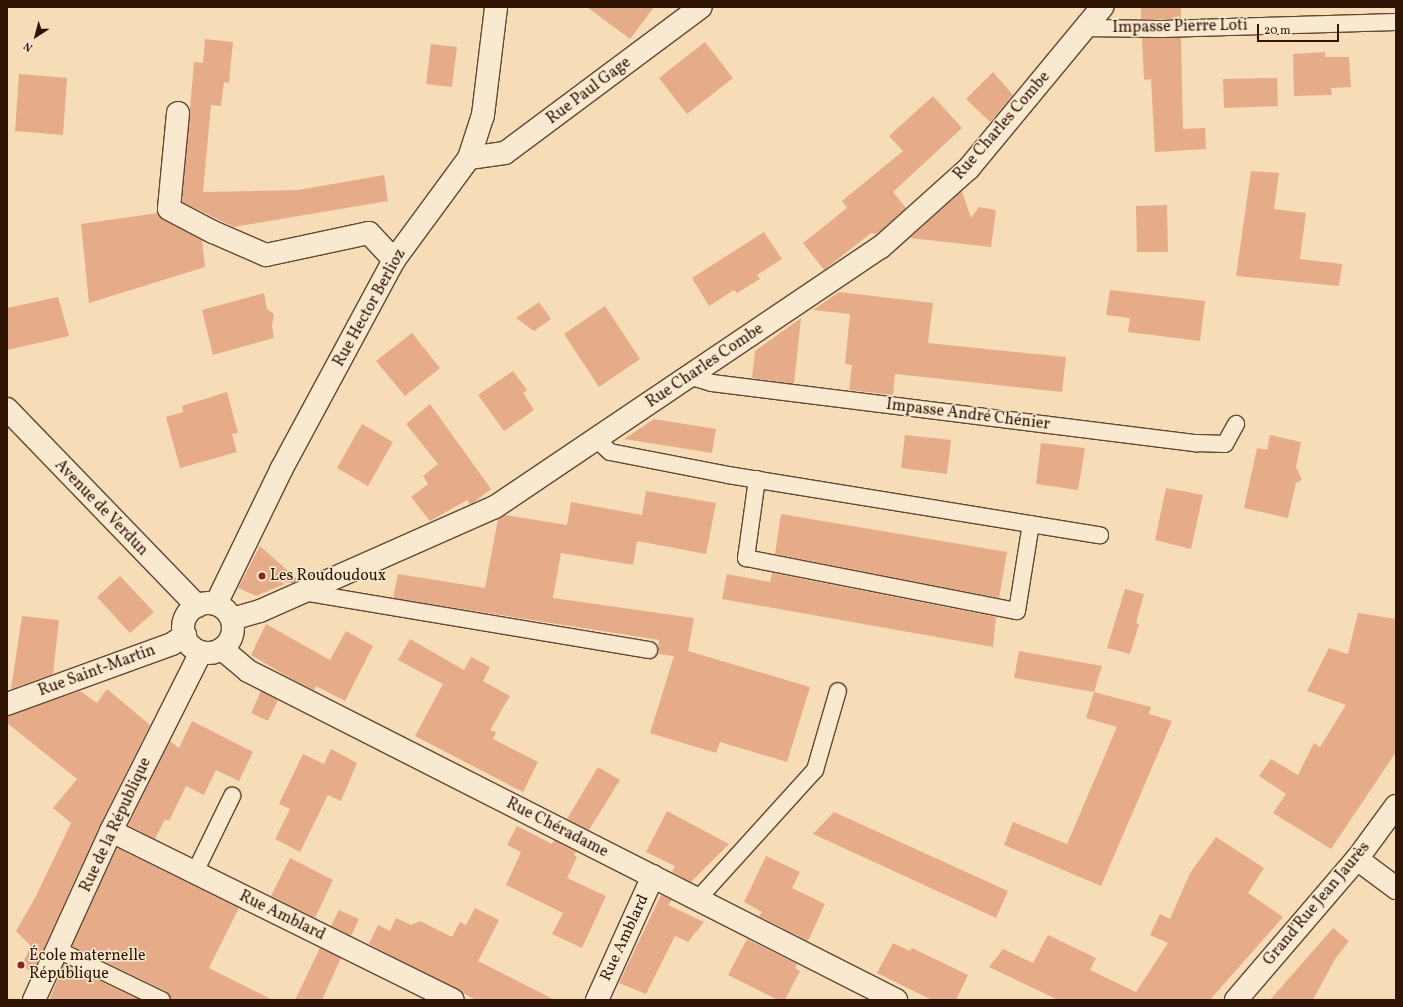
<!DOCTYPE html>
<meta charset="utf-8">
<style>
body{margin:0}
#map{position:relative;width:1403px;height:1007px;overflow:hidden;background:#f6ddb8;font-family:Vollkorn,serif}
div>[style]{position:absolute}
.building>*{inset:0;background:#e6ac8a}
.roads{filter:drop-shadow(1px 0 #624731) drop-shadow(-1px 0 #624731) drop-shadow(0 1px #624731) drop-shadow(0 -1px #624731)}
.service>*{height:16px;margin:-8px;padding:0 8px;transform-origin:8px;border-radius:8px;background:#f9e9d1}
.minor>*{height:22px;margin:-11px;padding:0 11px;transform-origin:11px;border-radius:11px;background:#f9e9d1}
.tertiary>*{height:22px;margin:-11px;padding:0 11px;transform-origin:11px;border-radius:11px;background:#f9e9d1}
.tertiary>.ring{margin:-11px;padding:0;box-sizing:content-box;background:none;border:22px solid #f9e9d1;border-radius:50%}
.secondary>*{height:22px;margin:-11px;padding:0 11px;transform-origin:11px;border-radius:11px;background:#f9e9d1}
.dots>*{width:11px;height:11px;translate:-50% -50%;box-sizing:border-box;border:2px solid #f9e9d1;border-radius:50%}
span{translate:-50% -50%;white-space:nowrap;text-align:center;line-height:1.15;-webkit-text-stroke:3px #f9e9d1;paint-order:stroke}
.street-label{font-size:16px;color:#311504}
.poi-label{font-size:16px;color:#311504}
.left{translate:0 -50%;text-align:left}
.frame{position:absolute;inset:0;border:8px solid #311504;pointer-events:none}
.north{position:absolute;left:16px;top:16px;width:40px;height:40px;-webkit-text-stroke:3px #f9e9d1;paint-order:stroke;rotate:216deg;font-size:11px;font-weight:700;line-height:16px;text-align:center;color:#311504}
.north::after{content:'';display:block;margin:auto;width:14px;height:18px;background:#311504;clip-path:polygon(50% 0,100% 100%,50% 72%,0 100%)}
.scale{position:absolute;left:1257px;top:24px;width:82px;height:18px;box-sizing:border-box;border:2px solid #311504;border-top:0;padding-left:5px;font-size:12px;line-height:14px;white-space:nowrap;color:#311504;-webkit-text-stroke:3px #f9e9d1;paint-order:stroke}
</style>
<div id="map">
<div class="building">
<i style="clip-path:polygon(587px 7px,654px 7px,630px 39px)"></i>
<i style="clip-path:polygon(1141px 7px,1181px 7px,1181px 19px,1141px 19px)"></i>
<i style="clip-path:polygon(1142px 38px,1181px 38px,1183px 129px,1205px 128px,1206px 149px,1155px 152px,1151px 79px,1144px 80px)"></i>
<i style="clip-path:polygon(205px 39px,233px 42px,229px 83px,224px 82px,221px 106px,211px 105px,203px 192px,298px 190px,384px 175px,388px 201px,234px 227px,182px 202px,194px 62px,203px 63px)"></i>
<i style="clip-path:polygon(705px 42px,733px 78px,687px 114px,659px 78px)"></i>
<i style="clip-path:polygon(431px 44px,457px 47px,452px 87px,426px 84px)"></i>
<i style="clip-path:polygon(1325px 52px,1325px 57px,1349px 57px,1351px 87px,1331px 88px,1332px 95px,1294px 96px,1293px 54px)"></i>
<i style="clip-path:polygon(993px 72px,1013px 95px,990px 122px,966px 99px)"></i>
<i style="clip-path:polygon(19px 74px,67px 78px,63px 135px,15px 131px)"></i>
<i style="clip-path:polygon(1277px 78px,1278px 106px,1224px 108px,1223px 79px)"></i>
<i style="clip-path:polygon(933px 96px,962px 128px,893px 192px,906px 208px,877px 234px,871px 233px,824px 270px,803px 243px,847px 208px,842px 201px,903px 151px,889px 136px)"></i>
<i style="clip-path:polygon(1251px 171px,1279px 173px,1274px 209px,1306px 213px,1300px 259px,1342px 264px,1339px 286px,1236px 276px)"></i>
<i style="clip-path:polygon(962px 191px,971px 218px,979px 207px,996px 210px,991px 247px,910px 238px)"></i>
<i style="clip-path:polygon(1167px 205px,1168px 252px,1137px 252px,1136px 206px)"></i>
<i style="clip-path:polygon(158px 213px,163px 220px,202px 240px,205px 267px,89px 303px,81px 224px)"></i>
<i style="clip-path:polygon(764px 232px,782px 259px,757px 275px,760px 279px,737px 293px,734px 290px,709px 306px,692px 278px)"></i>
<i style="clip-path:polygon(1110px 290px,1205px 301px,1200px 341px,1128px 332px,1130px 318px,1106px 315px)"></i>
<i style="clip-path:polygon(839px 292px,933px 303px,928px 343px,1066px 357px,1062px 392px,895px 374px,893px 395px,849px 390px,852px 365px,845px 364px,850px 314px,813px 310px)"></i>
<i style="clip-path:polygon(264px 293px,267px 309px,274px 314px,272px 326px,274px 338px,213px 355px,202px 310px)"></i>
<i style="clip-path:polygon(58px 297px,69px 336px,7px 350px,7px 308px)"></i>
<i style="clip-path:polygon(539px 302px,551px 319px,534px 331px,516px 318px)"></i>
<i style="clip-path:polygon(605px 306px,640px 359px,599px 387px,564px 334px)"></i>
<i style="clip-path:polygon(801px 318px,794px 384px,752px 378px,755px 351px)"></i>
<i style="clip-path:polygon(412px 333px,440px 368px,405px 396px,376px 361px)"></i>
<i style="clip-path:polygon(513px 371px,527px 390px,523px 393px,534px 410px,504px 431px,478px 395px)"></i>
<i style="clip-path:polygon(227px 392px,238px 433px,232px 434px,237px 452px,180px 468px,166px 417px,183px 412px,182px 406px)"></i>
<i style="clip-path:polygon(430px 404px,491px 489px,473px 503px,470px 504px,467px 500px,430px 521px,411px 497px,428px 484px,423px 476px,438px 464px,406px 424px)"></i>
<i style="clip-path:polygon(654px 419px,716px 429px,712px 453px,624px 439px)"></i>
<i style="clip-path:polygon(362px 424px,393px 442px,368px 486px,337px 468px)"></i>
<i style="clip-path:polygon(905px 435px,951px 440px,947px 474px,901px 468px)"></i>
<i style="clip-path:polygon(1270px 435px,1301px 442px,1296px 467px,1302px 480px,1296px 483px,1288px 518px,1244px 508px,1257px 448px,1267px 450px)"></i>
<i style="clip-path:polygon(1041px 443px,1085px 448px,1078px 490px,1036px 484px)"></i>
<i style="clip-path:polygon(1166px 488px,1203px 495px,1191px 549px,1155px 540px)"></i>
<i style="clip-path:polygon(646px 491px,716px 503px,706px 554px,637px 541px,633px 565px,561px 553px,553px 598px,694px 618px,688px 651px,810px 687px,787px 762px,720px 742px,716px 753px,650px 733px,674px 656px,658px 654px,659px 640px,393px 598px,398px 574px,485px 588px,498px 519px,505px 515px,567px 525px,571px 502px,642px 515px)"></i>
<i style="clip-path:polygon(781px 514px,1007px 552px,999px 598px,775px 554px)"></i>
<i style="clip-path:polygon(260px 546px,298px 580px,293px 583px,278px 581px,285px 584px,256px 596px,238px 588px)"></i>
<i style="clip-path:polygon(772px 573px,996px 617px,993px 647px,722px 599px,727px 574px,770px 582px)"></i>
<i style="clip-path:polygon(120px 576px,154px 612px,130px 633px,97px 597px)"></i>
<i style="clip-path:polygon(1125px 589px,1144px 594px,1136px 623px,1139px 624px,1130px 654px,1107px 648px)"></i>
<i style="clip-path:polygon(1358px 613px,1396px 619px,1396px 752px,1331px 849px,1273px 813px,1286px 794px,1259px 776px,1271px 759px,1298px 775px,1314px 743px,1320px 747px,1346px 705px,1307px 691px,1329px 648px,1348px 654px)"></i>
<i style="clip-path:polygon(22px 616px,59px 620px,53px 674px,11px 689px)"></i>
<i style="clip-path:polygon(266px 624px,330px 660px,346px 631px,373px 646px,345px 701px,316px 686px,314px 690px,290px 678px,251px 655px)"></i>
<i style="clip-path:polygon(410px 639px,464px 670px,471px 657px,490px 667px,483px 681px,510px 696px,490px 730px,496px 732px,493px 739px,538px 762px,523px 792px,415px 736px,443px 684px,398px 660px)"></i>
<i style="clip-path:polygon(1019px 651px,1102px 666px,1094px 692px,1014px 678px)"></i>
<i style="clip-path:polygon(107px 689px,150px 725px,100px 825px,33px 972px,21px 966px,31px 946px,16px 931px,36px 896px,71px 823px,53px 808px,77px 779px,7px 723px,7px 716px,80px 691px,97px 703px)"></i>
<i style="clip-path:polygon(261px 691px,278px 700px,268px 721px,251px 713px)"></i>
<i style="clip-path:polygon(1094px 692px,1151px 707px,1149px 714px,1172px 721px,1101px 886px,1004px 845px,1013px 822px,1067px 844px,1117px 727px,1086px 718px)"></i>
<i style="clip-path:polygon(192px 721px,253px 752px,239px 781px,216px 770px,204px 795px,186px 786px,169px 821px,165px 819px,155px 839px,128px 825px,170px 741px,179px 748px)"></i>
<i style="clip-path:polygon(331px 749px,357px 763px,341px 801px,328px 795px,300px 852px,275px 839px,290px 809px,279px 804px,303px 754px,324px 764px)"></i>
<i style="clip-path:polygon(598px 767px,620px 780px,589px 830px,567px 819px)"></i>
<i style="clip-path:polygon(667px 811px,729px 844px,691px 882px,672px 872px,675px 866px,646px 852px)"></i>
<i style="clip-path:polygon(834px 812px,1008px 891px,996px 918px,813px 834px)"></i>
<i style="clip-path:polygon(517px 826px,552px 844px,554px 840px,576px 852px,574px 855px,577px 857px,567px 878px,606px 896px,582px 948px,552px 934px,563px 913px,506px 885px,521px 852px,507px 845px)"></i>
<i style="clip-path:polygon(1216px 837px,1264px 868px,1248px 893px,1283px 917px,1210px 1000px,1058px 1000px,989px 967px,1003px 949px,1033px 963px,1048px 935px,1096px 958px,1090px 970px,1136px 992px,1168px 943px,1150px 935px,1160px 914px,1170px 919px,1190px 873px)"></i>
<i style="clip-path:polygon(117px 848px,239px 908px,209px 968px,273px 1000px,171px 1000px,166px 991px,72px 946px)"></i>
<i style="clip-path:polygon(766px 856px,800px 872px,792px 888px,825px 904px,808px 941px,759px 916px,762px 912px,744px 902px)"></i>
<i style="clip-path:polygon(290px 858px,333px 880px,315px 918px,271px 896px)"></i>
<i style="clip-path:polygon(661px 895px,672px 900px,668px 905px,704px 922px,688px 942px,675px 936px,646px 994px,619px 983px)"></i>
<i style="clip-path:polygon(475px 908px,499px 920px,478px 961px,555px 1000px,476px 1000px,369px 944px,378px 925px,390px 931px,396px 918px,411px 925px,420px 921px,452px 937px,460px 922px,466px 925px)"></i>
<i style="clip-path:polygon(339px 910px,359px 919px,351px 936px,331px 926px)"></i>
<i style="clip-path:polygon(1333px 928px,1349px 941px,1335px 959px,1313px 1000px,1270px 1000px)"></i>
<i style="clip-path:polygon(747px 939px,797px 964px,795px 968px,800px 971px,785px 1000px,778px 1000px,728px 975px)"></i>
<i style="clip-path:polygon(893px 943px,910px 951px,912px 948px,968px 975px,956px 1000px,932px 1000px,877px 973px)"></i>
<i style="clip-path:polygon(320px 948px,341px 958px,322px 1000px,295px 1000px)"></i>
<i style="clip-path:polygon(64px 964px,140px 1000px,49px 1000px)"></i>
</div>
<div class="roads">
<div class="service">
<i style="left:1084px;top:28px;width:78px;rotate:0.7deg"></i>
<i style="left:1162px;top:29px;width:234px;rotate:-1.7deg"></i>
<i style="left:689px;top:376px;width:24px;rotate:17deg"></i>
<i style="left:712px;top:383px;width:489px;rotate:7.1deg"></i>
<i style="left:1197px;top:443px;width:28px;rotate:2deg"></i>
<i style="left:1225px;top:444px;width:23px;rotate:-61deg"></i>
<i style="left:596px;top:439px;width:19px;rotate:43deg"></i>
<i style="left:610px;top:452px;width:120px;rotate:11deg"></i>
<i style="left:728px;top:475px;width:377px;rotate:9.2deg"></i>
<i style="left:757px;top:479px;width:80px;rotate:97.9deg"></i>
<i style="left:746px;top:558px;width:276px;rotate:11.1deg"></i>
<i style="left:1017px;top:611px;width:88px;rotate:-80.9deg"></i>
<i style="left:302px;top:592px;width:352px;rotate:9.5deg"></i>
<i style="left:195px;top:872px;width:85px;rotate:-64deg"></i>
<i style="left:698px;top:899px;width:174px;rotate:-47.8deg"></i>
<i style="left:815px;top:770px;width:82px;rotate:-73.8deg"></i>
<i style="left:58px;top:950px;width:115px;rotate:25.7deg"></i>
</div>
<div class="minor">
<i style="left:178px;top:113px;width:96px;rotate:95.4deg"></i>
<i style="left:169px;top:209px;width:50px;rotate:27.6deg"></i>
<i style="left:213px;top:232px;width:58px;rotate:23.5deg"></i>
<i style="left:266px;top:255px;width:105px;rotate:-12.1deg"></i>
<i style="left:369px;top:233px;width:37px;rotate:47deg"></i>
<i style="left:469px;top:158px;width:36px;rotate:-8deg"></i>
<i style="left:505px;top:153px;width:244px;rotate:-36.7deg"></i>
<i style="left:216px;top:604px;width:151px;rotate:-64.1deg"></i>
<i style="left:282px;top:468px;width:236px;rotate:-61.7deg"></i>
<i style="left:394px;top:260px;width:127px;rotate:-53.7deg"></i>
<i style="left:469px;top:158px;width:45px;rotate:-72deg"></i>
<i style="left:483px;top:115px;width:109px;rotate:-83.1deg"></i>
<i style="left:232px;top:619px;width:29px;rotate:-16deg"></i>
<i style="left:260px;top:611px;width:257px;rotate:-23.9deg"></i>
<i style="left:495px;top:507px;width:465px;rotate:-34deg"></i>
<i style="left:881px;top:247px;width:118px;rotate:-41.9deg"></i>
<i style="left:969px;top:168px;width:209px;rotate:-50.4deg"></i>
<i style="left:222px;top:649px;width:34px;rotate:40deg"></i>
<i style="left:248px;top:671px;width:727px;rotate:26.92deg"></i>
<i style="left:7px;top:704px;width:176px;rotate:-20deg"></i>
<i style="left:172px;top:644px;width:16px;rotate:-35deg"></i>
<i style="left:111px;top:831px;width:381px;rotate:26.3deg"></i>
<i style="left:1357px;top:859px;width:49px;rotate:36.6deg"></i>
<i style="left:597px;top:1000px;width:136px;rotate:-65.7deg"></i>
</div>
<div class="tertiary">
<i style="left:7px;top:409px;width:274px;rotate:46deg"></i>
<i class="ring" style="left:183px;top:603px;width:28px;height:28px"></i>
<i style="left:34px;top:1000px;width:186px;rotate:-65.5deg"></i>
<i style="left:111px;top:831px;width:200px;rotate:-63.3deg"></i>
</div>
<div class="secondary">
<i style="left:1236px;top:1000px;width:186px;rotate:-49.4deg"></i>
<i style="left:1357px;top:859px;width:66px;rotate:-53.7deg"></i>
</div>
</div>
<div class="dots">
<i style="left:262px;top:576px;background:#8f2418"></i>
<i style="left:21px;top:965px;background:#8f2418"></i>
</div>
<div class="street-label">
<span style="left:1180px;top:27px;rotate:-1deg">Impasse Pierre Loti</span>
<span style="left:589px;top:91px;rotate:-37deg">Rue Paul Gage</span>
<span style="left:1002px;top:126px;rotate:-49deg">Rue Charles Combe</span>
<span style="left:370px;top:308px;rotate:-61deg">Rue Hector Berlioz</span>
<span style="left:705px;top:366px;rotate:-34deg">Rue Charles Combe</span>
<span style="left:968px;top:415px;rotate:7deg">Impasse André Chénier</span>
<span style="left:101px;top:508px;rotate:46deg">Avenue de Verdun</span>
<span style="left:97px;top:671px;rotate:-20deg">Rue Saint-Martin</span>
<span style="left:116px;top:825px;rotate:-65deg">Rue de la République</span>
<span style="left:557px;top:828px;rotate:27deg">Rue Chéradame</span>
<span style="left:1317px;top:904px;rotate:-50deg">Grand'Rue Jean Jaurès</span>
<span style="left:282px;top:916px;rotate:26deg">Rue Amblard</span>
<span style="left:625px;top:938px;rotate:-65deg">Rue Amblard</span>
</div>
<div class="poi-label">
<span class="left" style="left:270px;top:576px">Les Roudoudoux</span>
<span class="left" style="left:29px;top:965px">École maternelle<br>République</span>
</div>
<div class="frame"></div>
<div class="north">N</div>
<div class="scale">20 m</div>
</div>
